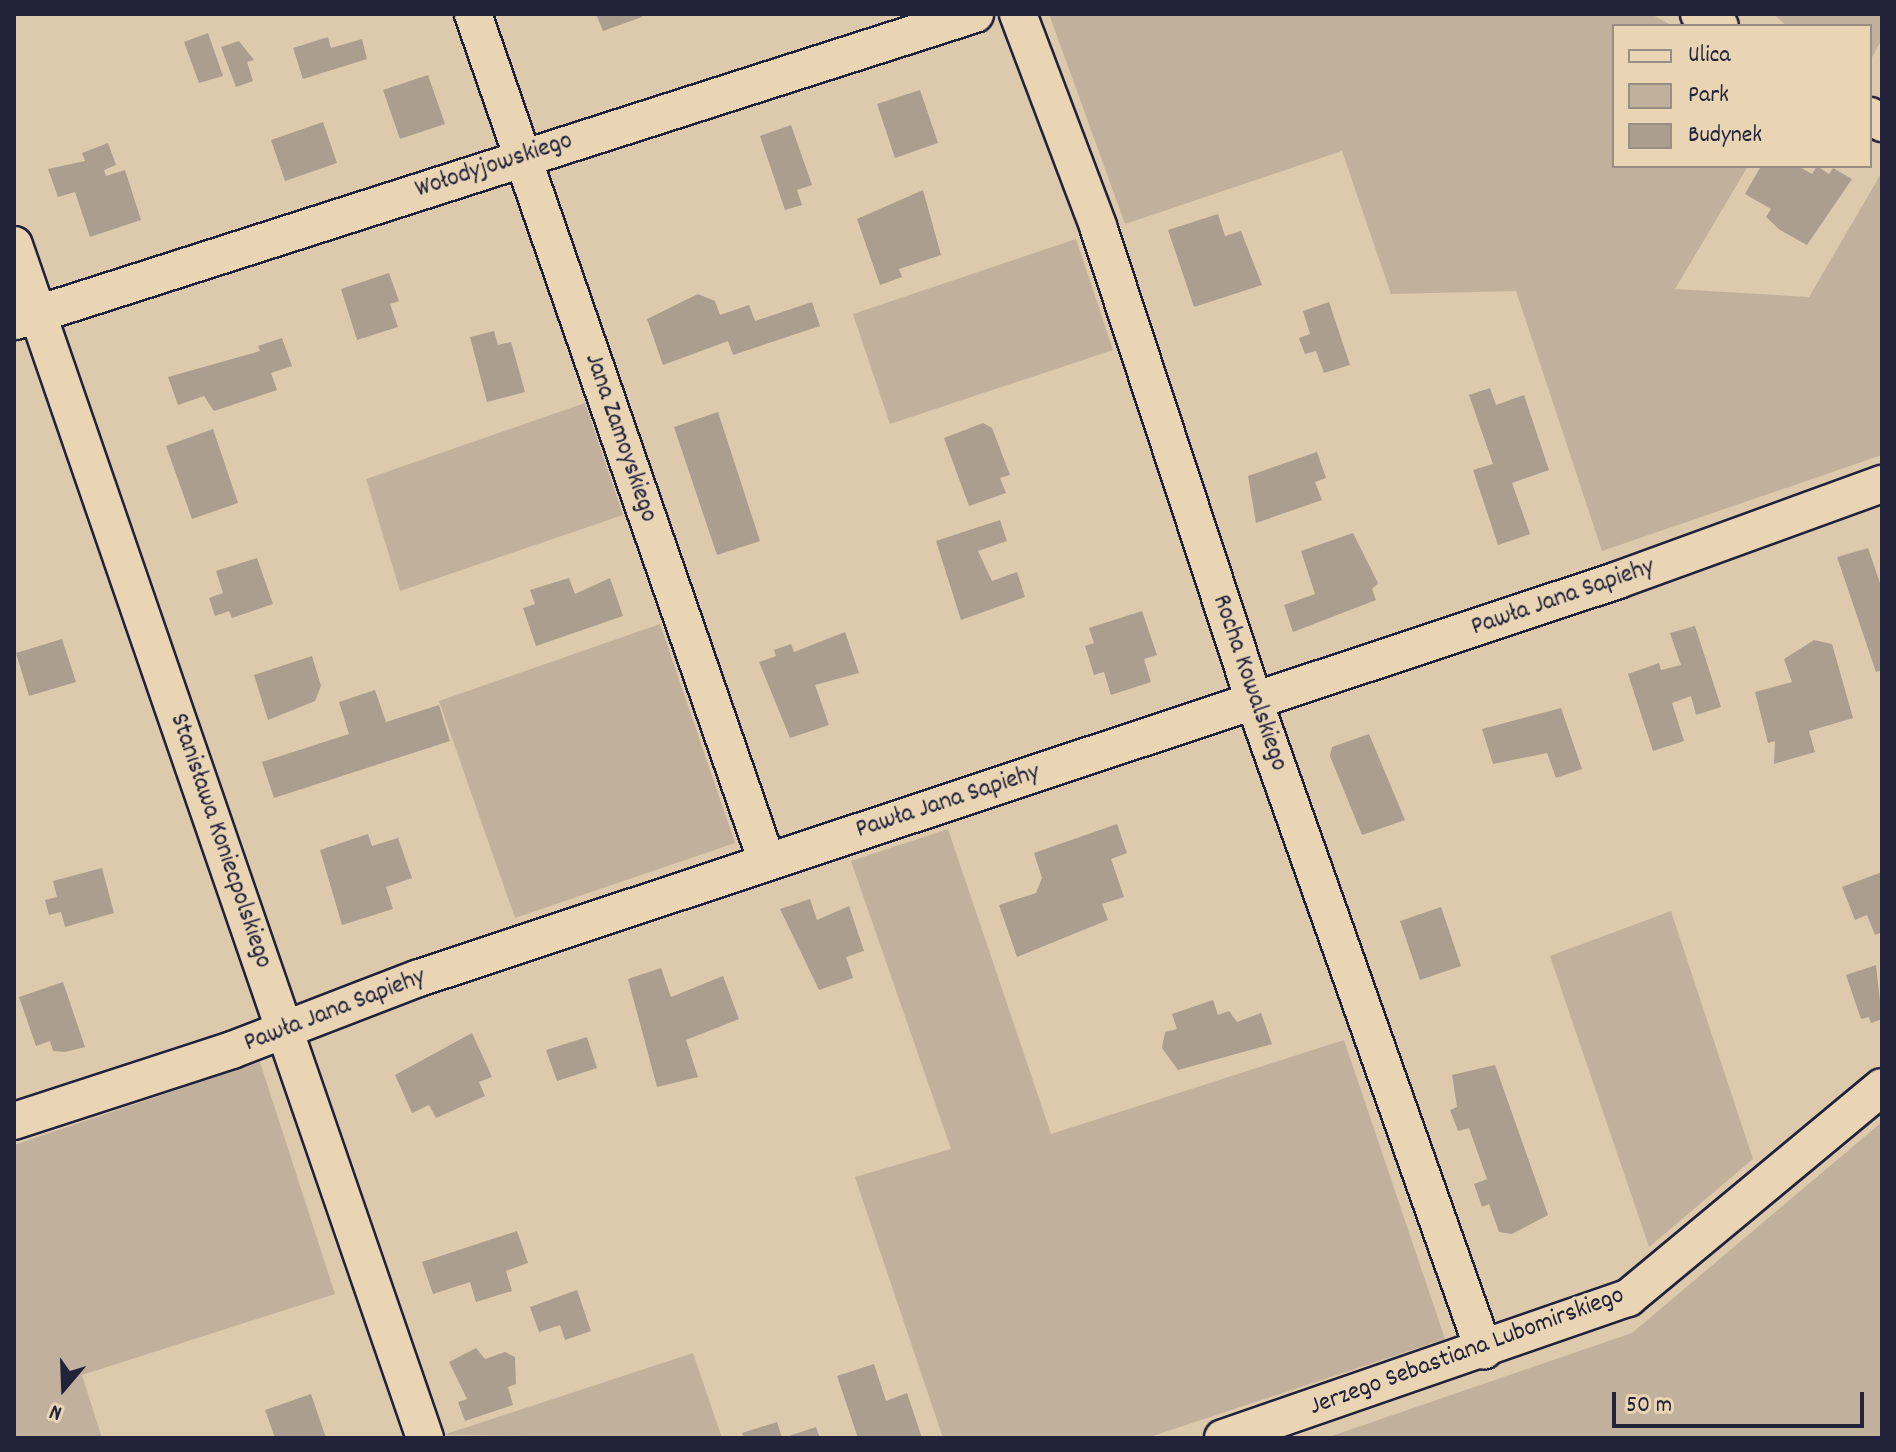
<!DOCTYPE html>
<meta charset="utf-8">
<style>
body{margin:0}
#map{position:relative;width:1896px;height:1452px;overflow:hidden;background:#ddcaad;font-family:Dekko,sans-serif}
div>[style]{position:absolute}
.green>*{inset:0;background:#c1b19c}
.building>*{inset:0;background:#ab9e8f}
.roads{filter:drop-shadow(2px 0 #22223b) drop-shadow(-2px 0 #22223b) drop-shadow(0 2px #22223b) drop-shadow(0 -2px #22223b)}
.street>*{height:36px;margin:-18px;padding:0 18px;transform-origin:18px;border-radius:18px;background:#e9d5b4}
span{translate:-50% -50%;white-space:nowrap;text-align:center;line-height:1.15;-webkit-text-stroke:6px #e9d5b4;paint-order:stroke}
.street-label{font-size:26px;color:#22223b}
.frame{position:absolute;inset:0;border:16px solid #22223b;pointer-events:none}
.legend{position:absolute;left:1612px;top:24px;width:260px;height:144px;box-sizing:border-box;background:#e9d5b4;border:2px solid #998d84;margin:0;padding:10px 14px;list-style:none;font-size:24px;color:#22223b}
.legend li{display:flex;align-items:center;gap:16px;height:40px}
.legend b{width:40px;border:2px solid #998d84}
.north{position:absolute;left:24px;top:1348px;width:80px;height:80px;-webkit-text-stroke:6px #e9d5b4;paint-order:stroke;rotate:199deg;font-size:22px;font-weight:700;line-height:32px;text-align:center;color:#22223b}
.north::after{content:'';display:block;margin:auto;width:28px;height:36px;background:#22223b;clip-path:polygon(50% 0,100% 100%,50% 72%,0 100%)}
.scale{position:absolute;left:1612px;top:1392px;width:252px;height:36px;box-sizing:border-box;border:4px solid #22223b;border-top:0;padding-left:10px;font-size:24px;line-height:28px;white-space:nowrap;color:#22223b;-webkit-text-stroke:6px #e9d5b4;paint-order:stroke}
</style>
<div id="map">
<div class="green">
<i style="clip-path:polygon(1049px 14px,1651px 14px,1673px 26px,1614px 26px,1614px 166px,1748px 166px,1675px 289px,1809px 297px,1882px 172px,1882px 455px,1602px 551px,1516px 291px,1391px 294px,1342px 151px,1125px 224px)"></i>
<i style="clip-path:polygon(1773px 14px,1882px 14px,1882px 39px,1870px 61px,1870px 26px,1787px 26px)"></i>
<i style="clip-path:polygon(1076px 239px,1113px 350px,890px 424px,853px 314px)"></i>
<i style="clip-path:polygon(585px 403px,623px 515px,400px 591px,366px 479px)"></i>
<i style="clip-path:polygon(660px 624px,735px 843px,515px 918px,439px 701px)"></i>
<i style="clip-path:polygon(948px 829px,1051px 1134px,1344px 1040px,1445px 1339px,1147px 1438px,943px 1438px,855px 1177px,951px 1149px,851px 861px)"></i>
<i style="clip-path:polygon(1671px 911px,1753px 1159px,1649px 1247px,1550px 956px)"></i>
<i style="clip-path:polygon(260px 1062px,335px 1294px,82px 1375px,102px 1438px,14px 1438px,14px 1145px)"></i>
<i style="clip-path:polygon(1882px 1122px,1882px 1438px,1326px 1438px,1632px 1333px)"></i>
<i style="clip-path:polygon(693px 1353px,722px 1438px,443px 1435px)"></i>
</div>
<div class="building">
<i style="clip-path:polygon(596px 14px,641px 14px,642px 17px,603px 31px)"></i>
<i style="clip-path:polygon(208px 33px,223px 76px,199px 83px,184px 42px)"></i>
<i style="clip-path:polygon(328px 37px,331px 48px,362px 39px,367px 59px,303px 79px,293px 48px)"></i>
<i style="clip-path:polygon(239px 41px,254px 60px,247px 62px,253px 81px,236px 87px,221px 47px)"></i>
<i style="clip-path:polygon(428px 75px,445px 124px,400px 139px,383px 90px)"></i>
<i style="clip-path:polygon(920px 90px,938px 143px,895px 158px,877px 104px)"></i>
<i style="clip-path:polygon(323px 122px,337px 163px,285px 181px,271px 140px)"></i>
<i style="clip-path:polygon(791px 125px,812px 185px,797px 190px,802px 205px,785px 210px,760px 136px)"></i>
<i style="clip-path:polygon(108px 143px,116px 165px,104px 170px,106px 176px,125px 170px,141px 220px,90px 237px,75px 192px,58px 197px,48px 169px,85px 161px,82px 153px)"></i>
<i style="clip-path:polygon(1761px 166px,1798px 166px,1812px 174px,1817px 166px,1829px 174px,1833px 168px,1852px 179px,1807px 245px,1780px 230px,1766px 217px,1771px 209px,1745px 194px)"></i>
<i style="clip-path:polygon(923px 190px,941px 255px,899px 269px,902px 277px,880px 285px,857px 219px)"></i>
<i style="clip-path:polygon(1218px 214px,1225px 236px,1241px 231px,1262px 285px,1194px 307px,1168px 230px)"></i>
<i style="clip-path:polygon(389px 273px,399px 301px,390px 304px,398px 327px,357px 340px,341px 289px)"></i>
<i style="clip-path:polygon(698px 294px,715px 301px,720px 315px,749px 305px,755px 321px,812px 302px,820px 326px,733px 355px,728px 341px,663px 365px,647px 319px)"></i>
<i style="clip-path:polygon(1329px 302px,1350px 365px,1324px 373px,1316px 351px,1305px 354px,1299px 338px,1310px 334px,1303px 311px)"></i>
<i style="clip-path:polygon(494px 331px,498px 345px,511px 342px,525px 392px,487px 402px,470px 337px)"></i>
<i style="clip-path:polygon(282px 338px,292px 366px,271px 373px,277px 390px,214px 411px,204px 396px,178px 405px,168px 377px,260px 351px,258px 346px)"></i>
<i style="clip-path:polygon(1490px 388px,1496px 405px,1524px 395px,1549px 470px,1512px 483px,1530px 534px,1498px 545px,1473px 470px,1493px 464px,1469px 395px)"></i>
<i style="clip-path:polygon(718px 412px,760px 541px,717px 555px,674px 427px)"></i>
<i style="clip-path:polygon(983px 423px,992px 428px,1010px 475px,1000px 478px,1006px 493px,969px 506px,944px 438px)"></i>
<i style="clip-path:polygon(213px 429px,238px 503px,192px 519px,166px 446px)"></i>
<i style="clip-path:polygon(1317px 452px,1326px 478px,1315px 482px,1322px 500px,1256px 523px,1248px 476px)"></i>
<i style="clip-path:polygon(1000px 520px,1007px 541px,978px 551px,992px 581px,1017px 572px,1025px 597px,961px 620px,936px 541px)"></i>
<i style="clip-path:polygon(1353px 533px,1378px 583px,1372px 589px,1376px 600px,1293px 632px,1284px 605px,1315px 594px,1301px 551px)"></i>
<i style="clip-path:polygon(1868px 548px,1882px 589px,1882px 670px,1876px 672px,1837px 557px)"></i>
<i style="clip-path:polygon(257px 558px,273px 604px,232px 618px,229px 611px,215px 616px,209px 598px,223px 593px,216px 571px)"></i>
<i style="clip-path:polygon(569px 578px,575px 594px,610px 578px,623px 616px,536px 646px,523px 608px,535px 604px,530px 590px)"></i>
<i style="clip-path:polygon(1142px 611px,1157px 655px,1144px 659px,1151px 682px,1111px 695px,1104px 672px,1094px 675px,1085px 646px,1094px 643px,1089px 628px)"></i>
<i style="clip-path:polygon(1695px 626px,1721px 707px,1696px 715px,1691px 696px,1672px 703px,1684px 741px,1653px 751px,1628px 674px,1659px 663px,1661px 670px,1681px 665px,1670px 633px)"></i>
<i style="clip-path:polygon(845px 632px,859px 673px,815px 685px,829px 725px,790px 738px,759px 662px,776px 656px,774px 650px,791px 644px,794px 652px)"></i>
<i style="clip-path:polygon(62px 639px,76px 682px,29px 696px,16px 653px)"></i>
<i style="clip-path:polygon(1814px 640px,1832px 644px,1853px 718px,1809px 731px,1815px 752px,1774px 764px,1775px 741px,1768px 743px,1755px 692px,1792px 682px,1784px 659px)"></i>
<i style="clip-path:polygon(312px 656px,321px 686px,315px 701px,268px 720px,254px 675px)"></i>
<i style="clip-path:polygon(375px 690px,386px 722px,439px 705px,450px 741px,274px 798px,262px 762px,349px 734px,339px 702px)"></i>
<i style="clip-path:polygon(1561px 708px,1582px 769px,1556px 778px,1547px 753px,1493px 764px,1482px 729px)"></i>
<i style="clip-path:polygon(1369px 734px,1405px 820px,1362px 835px,1330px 756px,1332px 747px)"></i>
<i style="clip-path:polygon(1117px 824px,1127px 853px,1111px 859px,1124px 897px,1102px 904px,1108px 920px,1017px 957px,999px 905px,1036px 893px,1042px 878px,1034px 853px)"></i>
<i style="clip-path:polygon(368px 834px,372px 846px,398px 838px,412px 878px,386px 887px,393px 909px,342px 925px,320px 850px)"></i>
<i style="clip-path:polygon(102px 868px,114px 913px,65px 927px,61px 912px,49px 915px,45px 900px,57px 897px,53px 881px)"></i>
<i style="clip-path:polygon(1882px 872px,1882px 932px,1875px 935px,1867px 915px,1855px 920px,1842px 887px)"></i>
<i style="clip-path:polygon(810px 899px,817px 920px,849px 906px,864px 951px,846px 957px,853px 978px,819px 990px,780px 909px)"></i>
<i style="clip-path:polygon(1441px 907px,1461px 966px,1420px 980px,1400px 921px)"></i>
<i style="clip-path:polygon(1876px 965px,1882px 1019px,1871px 1023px,1869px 1017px,1861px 1019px,1846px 975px)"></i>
<i style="clip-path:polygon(661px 968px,671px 997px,723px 976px,739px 1019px,686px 1040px,698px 1077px,657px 1087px,628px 979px)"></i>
<i style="clip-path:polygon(63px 982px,85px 1047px,65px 1052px,53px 1051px,50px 1041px,36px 1046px,19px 997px)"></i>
<i style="clip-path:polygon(1213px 1000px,1218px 1015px,1229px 1011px,1237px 1022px,1261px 1013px,1272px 1044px,1178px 1070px,1162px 1048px,1165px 1032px,1177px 1029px,1172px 1014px)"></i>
<i style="clip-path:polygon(472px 1033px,492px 1077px,479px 1082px,485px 1096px,436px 1118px,429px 1105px,412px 1113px,395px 1075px)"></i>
<i style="clip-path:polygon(587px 1037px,597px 1068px,557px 1081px,546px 1050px)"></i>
<i style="clip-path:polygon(1495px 1065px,1548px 1215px,1512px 1234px,1499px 1232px,1489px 1204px,1482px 1207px,1474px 1184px,1487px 1179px,1469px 1128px,1458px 1131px,1450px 1110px,1457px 1107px,1452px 1075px)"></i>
<i style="clip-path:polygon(517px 1231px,528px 1263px,506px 1271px,512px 1291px,476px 1302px,470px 1282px,433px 1294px,422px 1262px)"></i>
<i style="clip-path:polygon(577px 1290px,591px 1331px,565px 1340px,560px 1325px,539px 1332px,530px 1307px)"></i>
<i style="clip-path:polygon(476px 1348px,485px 1359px,505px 1352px,515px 1357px,516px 1384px,508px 1387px,513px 1405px,465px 1421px,458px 1402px,467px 1399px,449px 1362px)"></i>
<i style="clip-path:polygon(874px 1364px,886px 1401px,907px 1393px,922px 1438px,858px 1438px,837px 1376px)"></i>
<i style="clip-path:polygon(311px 1394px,326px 1438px,275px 1438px,265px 1410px)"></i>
<i style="clip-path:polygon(777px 1422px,782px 1438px,744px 1438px,742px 1433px)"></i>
<i style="clip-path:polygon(816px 1427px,820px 1438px,786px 1438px,786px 1437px)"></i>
</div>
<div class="roads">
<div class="street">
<i style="left:473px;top:14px;width:898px;rotate:70.88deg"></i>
<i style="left:1018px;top:14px;width:227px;rotate:69.3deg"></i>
<i style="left:1098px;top:226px;width:500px;rotate:71.8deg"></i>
<i style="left:1254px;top:701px;width:689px;rotate:70.51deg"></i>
<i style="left:1699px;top:14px;width:24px;rotate:30deg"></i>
<i style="left:1870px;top:116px;width:14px;rotate:30deg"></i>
<i style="left:14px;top:245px;width:1262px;rotate:70.99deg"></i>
<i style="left:16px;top:321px;width:1007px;rotate:-17.75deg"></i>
<i style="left:14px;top:1121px;width:229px;rotate:-18deg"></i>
<i style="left:232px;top:1050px;width:200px;rotate:-21.1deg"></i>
<i style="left:419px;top:978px;width:1263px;rotate:-18.36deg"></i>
<i style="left:1618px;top:580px;width:281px;rotate:-20deg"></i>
<i style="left:1223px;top:1438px;width:429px;rotate:-19.1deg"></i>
<i style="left:1628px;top:1298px;width:330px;rotate:-39.7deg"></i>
</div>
</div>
<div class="street-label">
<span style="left:494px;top:166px;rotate:-18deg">Wołodyjowskiego</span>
<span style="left:620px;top:438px;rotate:71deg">Jana Zamoyskiego</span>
<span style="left:1563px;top:598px;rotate:-19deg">Pawła Jana Sapiehy</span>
<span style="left:1249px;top:683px;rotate:71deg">Rocha Kowalskiego</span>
<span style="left:948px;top:802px;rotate:-18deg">Pawła Jana Sapiehy</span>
<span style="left:220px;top:841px;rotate:71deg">Stanisława Koniecpolskiego</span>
<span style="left:335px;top:1011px;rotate:-21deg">Pawła Jana Sapiehy</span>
<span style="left:1467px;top:1352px;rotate:-20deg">Jerzego Sebastiana Lubomirskiego</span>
</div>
<div class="frame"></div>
<ul class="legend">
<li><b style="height:10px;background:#e9d5b4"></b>Ulica</li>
<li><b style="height:22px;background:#c1b19c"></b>Park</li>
<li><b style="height:22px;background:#ab9e8f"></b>Budynek</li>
</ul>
<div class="north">N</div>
<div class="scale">50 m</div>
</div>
